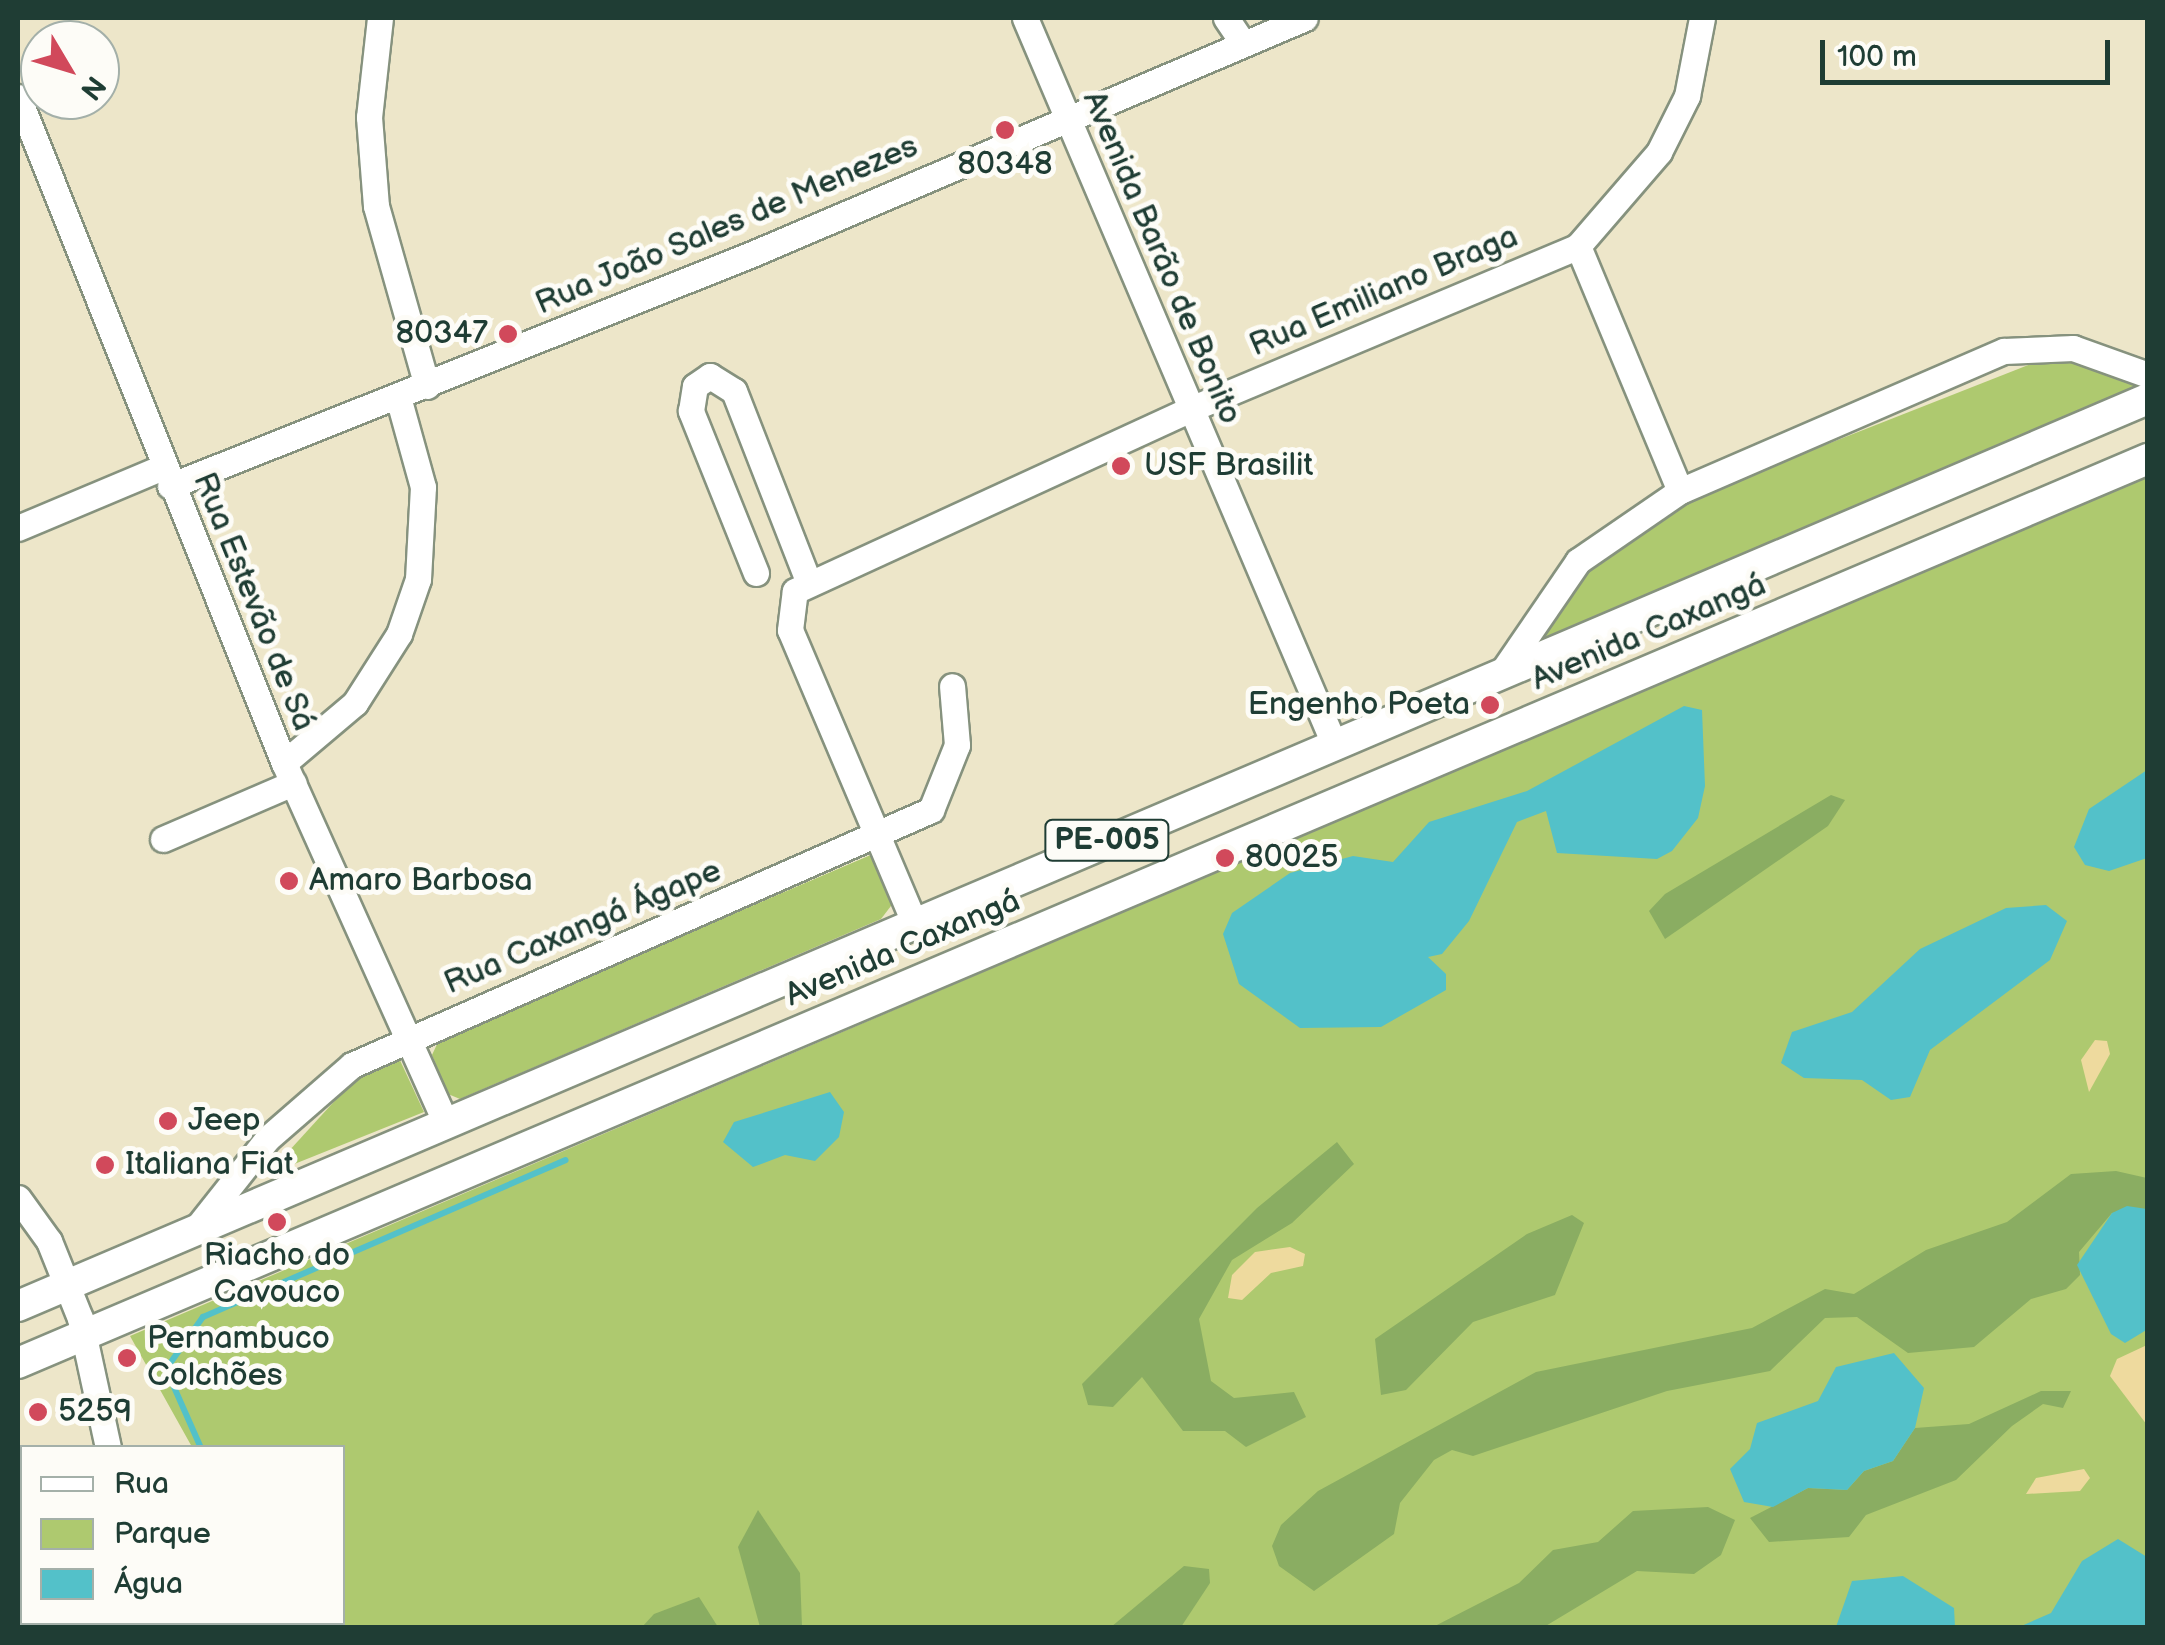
<!DOCTYPE html>
<meta charset="utf-8">
<style>
body{margin:0}
#map{position:relative;width:2165px;height:1645px;overflow:hidden;background:#ede6c9;font-family:"Balsamiq Sans",sans-serif}
div>[style]{position:absolute}
.green>*{inset:0;background:#aec96f}
.forest>*{inset:0;background:#8aad62}
.sand>*{inset:0;background:#eeda9e}
.water>*{inset:0;background:#53c1c9}
.stream>*{height:6px;margin:-3px;padding:0 3px;transform-origin:3px;border-radius:3px;background:#53c1c9}
.roads{filter:drop-shadow(2px 0 #86927e) drop-shadow(-2px 0 #86927e) drop-shadow(0 2px #86927e) drop-shadow(0 -2px #86927e)}
.minor>*{height:25px;margin:-12.5px;padding:0 12.5px;transform-origin:12.5px;border-radius:12.5px;background:#fff}
.major>*{height:30px;margin:-15px;padding:0 15px;transform-origin:15px;border-radius:15px;background:#fff}
.dots>*{width:28px;height:28px;translate:-50% -50%;box-sizing:border-box;border:5px solid #fdfcf7;border-radius:50%}
span{translate:-50% -50%;white-space:nowrap;text-align:center;line-height:1.15;-webkit-text-stroke:10px #fdfcf7;paint-order:stroke}
.shield-label span{padding:2px 8px;background:#fdfcf7;border:2px solid;border-radius:8px;-webkit-text-stroke-width:0}
.shield-label{font-size:30px;color:#1f3d34;font-weight:700}
.poi-label{font-size:32px;color:#1f3d34}
.right{translate:-100% -50%;text-align:right}
.left{translate:0 -50%;text-align:left}
.street-label{font-size:32px;color:#1f3d34}
.frame{position:absolute;inset:0;border:20px solid #1f3d34;pointer-events:none}
.legend{position:absolute;left:20px;top:1445px;width:325px;height:180px;box-sizing:border-box;background:#fdfcf7;border:2px solid #a4b0a9;margin:0;padding:12px 18px;list-style:none;font-size:30px;color:#1f3d34}
.legend li{display:flex;align-items:center;gap:20px;height:50px}
.legend b{width:50px;border:2px solid #a4b0a9}
.north{position:absolute;left:20px;top:20px;width:100px;height:100px;box-sizing:border-box;background:#fdfcf7;border:2px solid #a4b0a9;border-radius:50%;rotate:128deg;font-size:28px;font-weight:700;line-height:40px;text-align:center;color:#1f3d34}
.north::after{content:'';display:block;margin:auto;width:35px;height:45px;background:#d1495b;clip-path:polygon(50% 0,100% 100%,50% 72%,0 100%)}
.scale{position:absolute;left:1820px;top:40px;width:290px;height:45px;box-sizing:border-box;border:5px solid #1f3d34;border-top:0;padding-left:12px;font-size:30px;line-height:35px;white-space:nowrap;color:#1f3d34;-webkit-text-stroke:8px #fdfcf7;paint-order:stroke}
</style>
<div id="map">
<div class="green">
<i style="clip-path:polygon(2056px 354px,2140px 385px,1529px 644px,1583px 573px,1678px 503px)"></i>
<i style="clip-path:polygon(2147px 475px,2147px 1627px,305px 1627px,342px 1622px,342px 1448px,192px 1447px,130px 1336px)"></i>
<i style="clip-path:polygon(873px 854px,894px 902px,881px 919px,460px 1099px,448px 1094px,432px 1055px,439px 1040px)"></i>
<i style="clip-path:polygon(398px 1056px,424px 1112px,267px 1175px,351px 1083px)"></i>
</div>
<div class="forest">
<i style="clip-path:polygon(1831px 795px,1845px 800px,1828px 826px,1665px 939px,1649px 911px,1665px 894px)"></i>
<i style="clip-path:polygon(1337px 1142px,1354px 1164px,1292px 1223px,1232px 1260px,1199px 1319px,1211px 1381px,1234px 1398px,1294px 1392px,1306px 1417px,1246px 1447px,1225px 1431px,1183px 1431px,1142px 1377px,1113px 1407px,1088px 1405px,1082px 1384px,1257px 1208px)"></i>
<i style="clip-path:polygon(2116px 1171px,2147px 1178px,2147px 1209px,2112px 1213px,2079px 1252px,2080px 1275px,2066px 1289px,2031px 1299px,1974px 1347px,1908px 1353px,1857px 1317px,1825px 1318px,1770px 1371px,1667px 1391px,1473px 1456px,1452px 1450px,1434px 1460px,1400px 1503px,1394px 1534px,1314px 1591px,1279px 1566px,1272px 1546px,1281px 1525px,1318px 1491px,1536px 1372px,1752px 1328px,1825px 1289px,1854px 1294px,1926px 1250px,2007px 1222px,2071px 1174px)"></i>
<i style="clip-path:polygon(1572px 1215px,1584px 1223px,1555px 1295px,1473px 1322px,1406px 1390px,1381px 1395px,1375px 1339px,1527px 1234px)"></i>
<i style="clip-path:polygon(2041px 1391px,2071px 1391px,2063px 1408px,2043px 1404px,2012px 1426px,1956px 1480px,1866px 1515px,1849px 1537px,1769px 1542px,1750px 1518px,1808px 1488px,1847px 1490px,1864px 1471px,1893px 1461px,1915px 1428px,1969px 1424px)"></i>
<i style="clip-path:polygon(1708px 1507px,1735px 1520px,1721px 1555px,1694px 1574px,1637px 1571px,1544px 1627px,1433px 1627px,1519px 1583px,1553px 1550px,1598px 1542px,1633px 1511px)"></i>
<i style="clip-path:polygon(758px 1510px,800px 1573px,802px 1627px,760px 1627px,738px 1547px)"></i>
<i style="clip-path:polygon(1184px 1566px,1209px 1569px,1210px 1583px,1181px 1627px,1111px 1627px)"></i>
<i style="clip-path:polygon(699px 1597px,718px 1627px,642px 1627px,654px 1614px)"></i>
</div>
<div class="sand">
<i style="clip-path:polygon(2095px 1040px,2107px 1041px,2110px 1054px,2089px 1092px,2081px 1060px)"></i>
<i style="clip-path:polygon(1290px 1247px,1305px 1254px,1303px 1266px,1271px 1273px,1242px 1300px,1228px 1298px,1232px 1275px,1255px 1252px)"></i>
<i style="clip-path:polygon(2147px 1345px,2148px 1345px,2147px 1425px,2110px 1376px,2117px 1359px)"></i>
<i style="clip-path:polygon(2084px 1469px,2090px 1478px,2080px 1491px,2026px 1494px,2036px 1478px)"></i>
</div>
<div class="water">
<i style="clip-path:polygon(1684px 706px,1702px 710px,1705px 786px,1698px 818px,1672px 851px,1657px 859px,1557px 853px,1546px 811px,1517px 822px,1469px 921px,1442px 954px,1428px 957px,1446px 974px,1446px 990px,1381px 1027px,1300px 1028px,1239px 984px,1223px 934px,1232px 913px,1290px 873px,1353px 856px,1393px 862px,1429px 822px,1527px 791px)"></i>
<i style="clip-path:polygon(2147px 770px,2147px 858px,2109px 871px,2085px 865px,2074px 847px,2089px 809px)"></i>
<i style="clip-path:polygon(2046px 905px,2067px 921px,2050px 960px,1930px 1050px,1910px 1097px,1891px 1100px,1862px 1080px,1804px 1078px,1781px 1063px,1792px 1032px,1852px 1012px,1920px 949px,2006px 908px)"></i>
<i style="clip-path:polygon(830px 1092px,844px 1112px,839px 1137px,815px 1161px,785px 1155px,753px 1167px,723px 1142px,734px 1122px)"></i>
<i style="clip-path:polygon(2127px 1206px,2147px 1209px,2148px 1329px,2125px 1343px,2111px 1334px,2077px 1265px,2112px 1213px)"></i>
<i style="clip-path:polygon(1894px 1353px,1924px 1388px,1915px 1428px,1893px 1461px,1864px 1471px,1847px 1490px,1808px 1488px,1773px 1507px,1744px 1502px,1730px 1469px,1750px 1449px,1757px 1423px,1818px 1401px,1836px 1367px)"></i>
<i style="clip-path:polygon(2118px 1539px,2147px 1557px,2147px 1627px,2019px 1627px,2051px 1613px,2082px 1561px)"></i>
<i style="clip-path:polygon(1903px 1576px,1954px 1608px,1955px 1627px,1836px 1627px,1852px 1581px)"></i>
</div>
<div class="stream">
<i style="left:201px;top:1448px;width:86px;rotate:-113.9deg"></i>
<i style="left:166px;top:1369px;width:64px;rotate:-54.6deg"></i>
<i style="left:203px;top:1317px;width:395px;rotate:-23.4deg"></i>
<i style="left:313px;top:1622px;width:6px;rotate:72deg"></i>
</div>
<div class="roads">
<div class="minor">
<i style="left:380px;top:18px;width:100px;rotate:96.3deg"></i>
<i style="left:369px;top:117px;width:89px;rotate:85.5deg"></i>
<i style="left:376px;top:206px;width:187px;rotate:74.2deg"></i>
<i style="left:1025px;top:18px;width:789px;rotate:66.94deg"></i>
<i style="left:1226px;top:18px;width:30px;rotate:56deg"></i>
<i style="left:18px;top:97px;width:717px;rotate:68.23deg"></i>
<i style="left:284px;top:763px;width:395px;rotate:65.8deg"></i>
<i style="left:1578px;top:246px;width:265px;rotate:67.4deg"></i>
<i style="left:170px;top:486px;width:627px;rotate:-21.73deg"></i>
<i style="left:752px;top:254px;width:601px;rotate:-23.11deg"></i>
<i style="left:18px;top:528px;width:157px;rotate:-22.8deg"></i>
<i style="left:756px;top:573px;width:175px;rotate:-111.9deg"></i>
<i style="left:691px;top:411px;width:25px;rotate:-81deg"></i>
<i style="left:695px;top:386px;width:18px;rotate:-34deg"></i>
<i style="left:710px;top:376px;width:28px;rotate:32deg"></i>
<i style="left:734px;top:391px;width:204px;rotate:68.7deg"></i>
<i style="left:1500px;top:675px;width:138px;rotate:-55.6deg"></i>
<i style="left:1578px;top:561px;width:124px;rotate:-34.5deg"></i>
<i style="left:1680px;top:491px;width:353px;rotate:-23.4deg"></i>
<i style="left:2004px;top:351px;width:69px;rotate:-2.5deg"></i>
<i style="left:2073px;top:348px;width:80px;rotate:19.8deg"></i>
<i style="left:284px;top:763px;width:93px;rotate:-40.2deg"></i>
<i style="left:355px;top:703px;width:82px;rotate:-57.5deg"></i>
<i style="left:399px;top:634px;width:58px;rotate:-70.9deg"></i>
<i style="left:418px;top:579px;width:92px;rotate:-86.9deg"></i>
<i style="left:423px;top:487px;width:93px;rotate:-105.5deg"></i>
<i style="left:163px;top:839px;width:142px;rotate:-23.3deg"></i>
<i style="left:914px;top:922px;width:317px;rotate:-113deg"></i>
<i style="left:790px;top:630px;width:39px;rotate:-83deg"></i>
<i style="left:795px;top:591px;width:436px;rotate:-24.7deg"></i>
<i style="left:1191px;top:409px;width:420px;rotate:-22.8deg"></i>
<i style="left:1578px;top:246px;width:124px;rotate:-49.2deg"></i>
<i style="left:1659px;top:152px;width:63px;rotate:-63.4deg"></i>
<i style="left:1687px;top:96px;width:79px;rotate:-79.1deg"></i>
<i style="left:18px;top:1198px;width:53px;rotate:54.2deg"></i>
<i style="left:49px;top:1241px;width:83px;rotate:68.1deg"></i>
<i style="left:80px;top:1318px;width:133px;rotate:77.8deg"></i>
<i style="left:195px;top:1230px;width:117px;rotate:-51.6deg"></i>
<i style="left:268px;top:1138px;width:111px;rotate:-41deg"></i>
<i style="left:352px;top:1065px;width:633px;rotate:-23.77deg"></i>
<i style="left:931px;top:810px;width:70px;rotate:-68.2deg"></i>
<i style="left:957px;top:745px;width:59px;rotate:-94.8deg"></i>
<i style="left:18px;top:1576px;width:4px;rotate:-14deg"></i>
<i style="left:159px;top:1622px;width:15px;rotate:23deg"></i>
<i style="left:107px;top:1628px;width:6px;rotate:-72deg"></i>
<i style="left:128px;top:1628px;width:18px;rotate:-19deg"></i>
</div>
<div class="major">
<i style="left:18px;top:1306px;width:2315px;rotate:-23.07deg"></i>
<i style="left:18px;top:1363px;width:2314px;rotate:-23deg"></i>
</div>
</div>
<div class="dots">
<i style="left:1005px;top:130px;background:#d1495b"></i>
<i style="left:508px;top:334px;background:#d1495b"></i>
<i style="left:1121px;top:466px;background:#d1495b"></i>
<i style="left:1490px;top:705px;background:#d1495b"></i>
<i style="left:1225px;top:858px;background:#d1495b"></i>
<i style="left:289px;top:881px;background:#d1495b"></i>
<i style="left:168px;top:1121px;background:#d1495b"></i>
<i style="left:105px;top:1165px;background:#d1495b"></i>
<i style="left:277px;top:1222px;background:#d1495b"></i>
<i style="left:127px;top:1358px;background:#d1495b"></i>
<i style="left:38px;top:1412px;background:#d1495b"></i>
</div>
<div class="shield-label">
<span style="left:1107px;top:840px">PE-005</span>
</div>
<div class="poi-label">
<span style="left:1005px;top:165px">80348</span>
<span class="right" style="left:488px;top:334px">80347</span>
<span class="left" style="left:1144px;top:466px">USF Brasilit</span>
<span class="right" style="left:1470px;top:705px">Engenho Poeta</span>
<span class="left" style="left:1245px;top:858px">80025</span>
<span class="left" style="left:309px;top:881px">Amaro Barbosa</span>
<span class="left" style="left:188px;top:1121px">Jeep</span>
<span class="left" style="left:125px;top:1165px">Italiana Fiat</span>
<span style="left:277px;top:1275px">Riacho do<br>Cavouco</span>
<span class="left" style="left:147px;top:1358px">Pernambuco<br>Colchões</span>
<span class="left" style="left:58px;top:1412px">5259</span>
</div>
<div class="street-label">
<span style="left:727px;top:226px;rotate:-23deg">Rua João Sales de Menezes</span>
<span style="left:1161px;top:258px;rotate:67deg">Avenida Barão de Bonito</span>
<span style="left:1384px;top:292px;rotate:-23deg">Rua Emiliano Braga</span>
<span style="left:253px;top:602px;rotate:68deg">Rua Estevão de Sá</span>
<span style="left:1649px;top:633px;rotate:-23deg">Avenida Caxangá</span>
<span style="left:583px;top:928px;rotate:-23deg">Rua Caxangá Ágape</span>
<span style="left:903px;top:949px;rotate:-23deg">Avenida Caxangá</span>
</div>
<div class="frame"></div>
<ul class="legend">
<li><b style="height:12px;background:#fff"></b>Rua</li>
<li><b style="height:28px;background:#aec96f"></b>Parque</li>
<li><b style="height:28px;background:#53c1c9"></b>Água</li>
</ul>
<div class="north">N</div>
<div class="scale">100 m</div>
</div>
